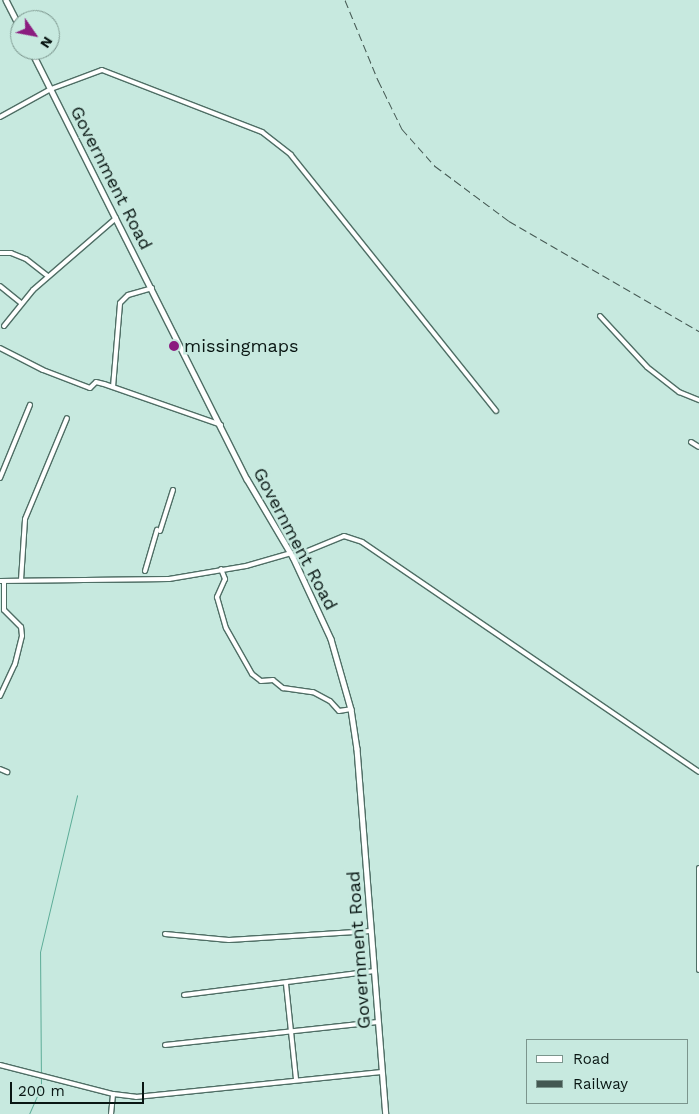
<!DOCTYPE html>
<style>
body{margin:0}
#map{position:relative;width:699px;height:1114px;overflow:hidden;background:#c7e9df;font-family:"Work Sans",sans-serif}
div>[style]{position:absolute}
.stream>*{height:1px;margin:-0.5px;padding:0 0.5px;transform-origin:0.5px;border-radius:0.5px;background:#5cac97}
.roads{filter:drop-shadow(1px 0 #4f6e65) drop-shadow(-1px 0 #4f6e65) drop-shadow(0 1px #4f6e65) drop-shadow(0 -1px #4f6e65)}
.minor>*{height:4px;margin:-2px;padding:0 2px;transform-origin:2px;border-radius:2px;background:#fff}
.tertiary>*{height:4.5px;margin:-2.25px;padding:0 2.25px;transform-origin:2.25px;border-radius:2.25px;background:#fff}
.rail>*{height:1px;margin-top:-0.5px;transform-origin:0;background:repeating-linear-gradient(90deg,#445852 0 8px,transparent 0 12px)}
.dots>*{width:14px;height:14px;translate:-50% -50%;box-sizing:border-box;border:2px solid #c7e9df;border-radius:50%}
span{translate:-50% -50%;white-space:nowrap;text-align:center;line-height:1.15;-webkit-text-stroke:5px #c7e9df;paint-order:stroke}
.street-label{font-size:18px;color:#091613}
.poi-label{font-size:18px;color:#091613}
.left{translate:0 -50%;text-align:left}
.legend{position:absolute;left:526px;top:1039px;width:162px;height:65px;box-sizing:border-box;background:#c7e9df;border:1px solid #7b958d;margin:0;padding:6px 9px;list-style:none;font-size:15px;color:#091613}
.legend li{display:flex;align-items:center;gap:10px;height:25px}
.legend b{width:25px;border:1px solid #7b958d}
.north{position:absolute;left:10px;top:10px;width:50px;height:50px;box-sizing:border-box;background:#c7e9df;border:1px solid #7b958d;border-radius:50%;rotate:123deg;font-size:14px;font-weight:700;line-height:20px;text-align:center;color:#091613}
.north::after{content:'';display:block;margin:auto;width:18px;height:22px;background:#8b1c7f;clip-path:polygon(50% 0,100% 100%,50% 72%,0 100%)}
.scale{position:absolute;left:10px;top:1082px;width:134px;height:22px;box-sizing:border-box;border:2px solid #091613;border-top:0;padding-left:6px;font-size:15px;line-height:18px;white-space:nowrap;color:#091613;-webkit-text-stroke:4px #c7e9df;paint-order:stroke}
</style>
<div id="map">
<div class="stream">
<i style="left:29px;top:1114px;width:30px;rotate:-66deg"></i>
<i style="left:41px;top:1087px;width:135px;rotate:-90.4deg"></i>
<i style="left:40px;top:952px;width:161px;rotate:-76.7deg"></i>
</div>
<div class="roads">
<div class="minor">
<i style="left:0;top:117px;width:58px;rotate:-28.8deg"></i>
<i style="left:51px;top:89px;width:54px;rotate:-20.4deg"></i>
<i style="left:102px;top:70px;width:172px;rotate:21.2deg"></i>
<i style="left:262px;top:132px;width:37px;rotate:38deg"></i>
<i style="left:291px;top:155px;width:328px;rotate:51.3deg"></i>
<i style="left:0;top:253px;width:11px"></i>
<i style="left:11px;top:253px;width:16px;rotate:22deg"></i>
<i style="left:26px;top:259px;width:28px;rotate:38deg"></i>
<i style="left:0;top:286px;width:27px;rotate:39deg"></i>
<i style="left:600px;top:316px;width:69px;rotate:47.3deg"></i>
<i style="left:647px;top:367px;width:41px;rotate:38deg"></i>
<i style="left:679px;top:392px;width:22px;rotate:22deg"></i>
<i style="left:4px;top:326px;width:46px;rotate:-51.1deg"></i>
<i style="left:33px;top:290px;width:110px;rotate:-40.9deg"></i>
<i style="left:0;top:348px;width:48px;rotate:27.1deg"></i>
<i style="left:43px;top:370px;width:50px;rotate:21deg"></i>
<i style="left:90px;top:388px;width:8px;rotate:-45deg"></i>
<i style="left:96px;top:382px;width:8px;rotate:14deg"></i>
<i style="left:104px;top:384px;width:124px;rotate:19.3deg"></i>
<i style="left:113px;top:387px;width:84px;rotate:-85.2deg"></i>
<i style="left:120px;top:303px;width:11px;rotate:-45deg"></i>
<i style="left:128px;top:295px;width:25px;rotate:-16deg"></i>
<i style="left:691px;top:442px;width:9px;rotate:32deg"></i>
<i style="left:0;top:478px;width:79px;rotate:-67.7deg"></i>
<i style="left:160px;top:531px;width:43px;rotate:-72.4deg"></i>
<i style="left:293px;top:557px;width:55px;rotate:-22.4deg"></i>
<i style="left:344px;top:536px;width:19px;rotate:18deg"></i>
<i style="left:362px;top:542px;width:408px;rotate:34.3deg"></i>
<i style="left:221px;top:569px;width:11px;rotate:68deg"></i>
<i style="left:225px;top:579px;width:20px;rotate:114deg"></i>
<i style="left:217px;top:597px;width:32px;rotate:74deg"></i>
<i style="left:226px;top:628px;width:53px;rotate:60.5deg"></i>
<i style="left:252px;top:674px;width:11px;rotate:38deg"></i>
<i style="left:261px;top:681px;width:12px;rotate:-5deg"></i>
<i style="left:273px;top:680px;width:13px;rotate:39deg"></i>
<i style="left:283px;top:688px;width:30px;rotate:8deg"></i>
<i style="left:313px;top:692px;width:19px;rotate:28deg"></i>
<i style="left:330px;top:701px;width:13px;rotate:48deg"></i>
<i style="left:339px;top:711px;width:12px;rotate:-9deg"></i>
<i style="left:145px;top:571px;width:43px;rotate:-73.7deg"></i>
<i style="left:21px;top:580px;width:61px;rotate:-86.2deg"></i>
<i style="left:25px;top:519px;width:109px;rotate:-67.4deg"></i>
<i style="left:0;top:581px;width:169px;rotate:-0.7deg"></i>
<i style="left:169px;top:579px;width:78px;rotate:-9.6deg"></i>
<i style="left:246px;top:566px;width:47px;rotate:-16.1deg"></i>
<i style="left:0;top:696px;width:35px;rotate:-65deg"></i>
<i style="left:15px;top:664px;width:29px;rotate:-76deg"></i>
<i style="left:22px;top:636px;width:9px;rotate:-96deg"></i>
<i style="left:21px;top:627px;width:24px;rotate:-135deg"></i>
<i style="left:4px;top:610px;width:29px;rotate:-90deg"></i>
<i style="left:0;top:769px;width:8px;rotate:23deg"></i>
<i style="left:699px;top:868px;width:102px;rotate:90deg"></i>
<i style="left:165px;top:934px;width:64px;rotate:5.4deg"></i>
<i style="left:229px;top:940px;width:142px;rotate:-3.6deg"></i>
<i style="left:286px;top:984px;width:96px;rotate:84deg"></i>
<i style="left:184px;top:995px;width:192px;rotate:-7.2deg"></i>
<i style="left:165px;top:1045px;width:214px;rotate:-6.2deg"></i>
<i style="left:0;top:1065px;width:117px;rotate:14.4deg"></i>
<i style="left:113px;top:1094px;width:23px;rotate:7deg"></i>
<i style="left:136px;top:1097px;width:247px;rotate:-5.8deg"></i>
<i style="left:111px;top:1114px;width:20px;rotate:-84deg"></i>
</div>
<div class="tertiary">
<i style="left:6px;top:0;width:31px;rotate:63deg"></i>
<i style="left:31px;top:50px;width:480px;rotate:63.3deg"></i>
<i style="left:247px;top:479px;width:91px;rotate:59.5deg"></i>
<i style="left:293px;top:557px;width:90px;rotate:65.1deg"></i>
<i style="left:331px;top:639px;width:73px;rotate:74.1deg"></i>
<i style="left:351px;top:709px;width:40px;rotate:81.5deg"></i>
<i style="left:357px;top:749px;width:366px;rotate:85.5deg"></i>
</div>
</div>
<div class="rail">
<i style="left:345px;top:0;width:87px;rotate:67.6deg"></i>
<i style="left:378px;top:80px;width:55px;rotate:63.9deg"></i>
<i style="left:402px;top:129px;width:50px;rotate:48.3deg"></i>
<i style="left:435px;top:166px;width:92px;rotate:36.6deg"></i>
<i style="left:509px;top:221px;width:220px;rotate:30.1deg"></i>
</div>
<div class="dots">
<i style="left:174px;top:346px;background:#8b1c7f"></i>
</div>
<div class="street-label">
<span style="left:111px;top:178px;rotate:63deg">Government Road</span>
<span style="left:295px;top:539px;rotate:62deg">Government Road</span>
<span style="left:359px;top:950px;rotate:-94deg">Government Road</span>
</div>
<div class="poi-label">
<span class="left" style="left:184px;top:346px">missingmaps</span>
</div>
<ul class="legend">
<li><b style="height:6px;background:#fff"></b>Road</li>
<li><b style="height:6px;background:#445852"></b>Railway</li>
</ul>
<div class="north">N</div>
<div class="scale">200 m</div>
</div>
